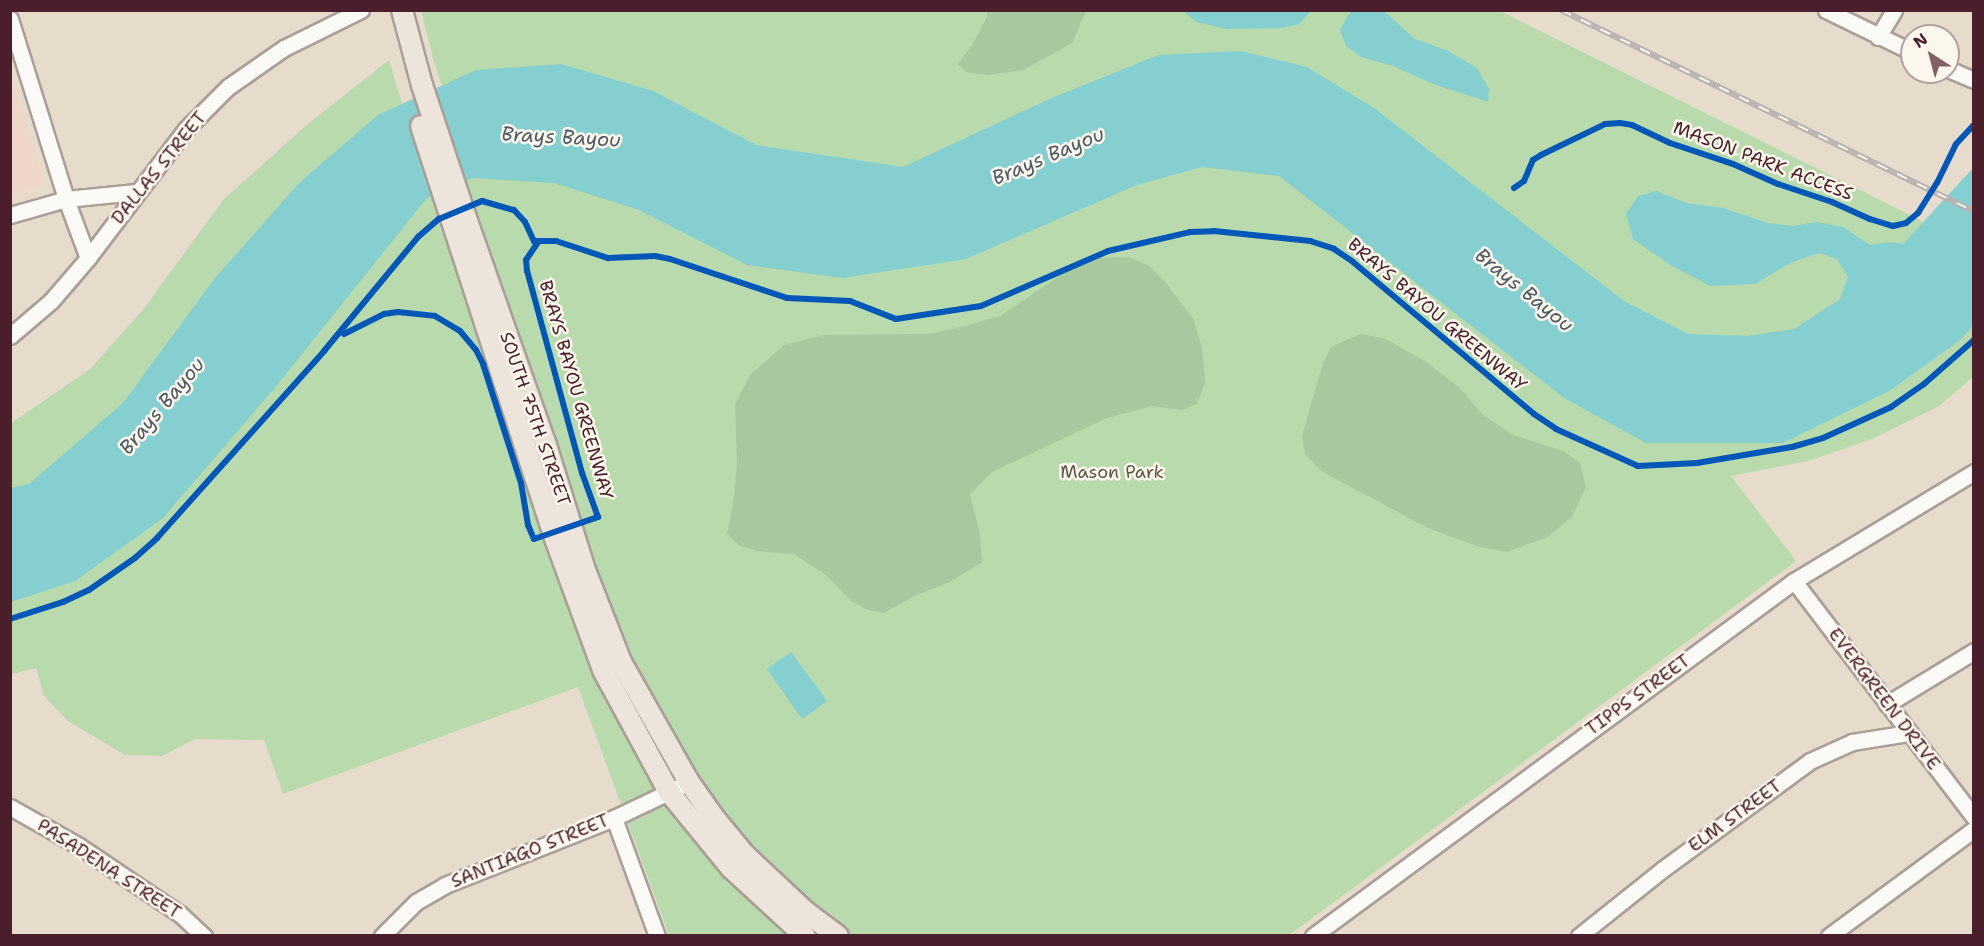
<!DOCTYPE html>
<style>
body{margin:0}
#map{position:relative;width:1984px;height:946px;overflow:hidden;background:#e7dccc;font-family:"Shantell Sans",sans-serif}
div>[style]{position:absolute}
.built>*{inset:0;background:#f0d6c9}
.green>*{inset:0;background:#b8daac}
.forest>*{inset:0;background:#a8c8a0}
.water>*{inset:0;background:#86cfd0}
.roads{filter:drop-shadow(2px 0 #aa9f97) drop-shadow(-2px 0 #aa9f97) drop-shadow(0 2px #aa9f97) drop-shadow(0 -2px #aa9f97)}
.minor>*{height:15px;margin:-7.5px;padding:0 7.5px;transform-origin:7.5px;border-radius:7.5px;background:#fbfaf7}
.major>*{height:20px;margin:-10px;padding:0 10px;transform-origin:10px;border-radius:10px;background:#ede4db}
.rail>*{height:6px;margin-top:-3px;transform-origin:0;background:repeating-linear-gradient(90deg,#fbf7ec 0 11px,#b9b2b2 0 22px);box-sizing:border-box;border-block:2px solid #b9b2b2}
.cycleway>*{height:6px;margin:-3px;padding:0 3px;transform-origin:3px;border-radius:3px;background:#0057b8}
span{translate:-50% -50%;white-space:nowrap;text-align:center;line-height:1.15;-webkit-text-stroke:5px #fbf7ec;paint-order:stroke}
.street-label{font-size:18px;color:#4a1f2b}
.park-label{font-size:18px;color:#60564a}
.water-label{font-size:20px;color:#505a65;font-style:italic}
.frame{position:absolute;inset:0;border:12px solid #4a1f2b;pointer-events:none}
.north{position:absolute;left:1900px;top:24px;width:60px;height:60px;box-sizing:border-box;background:#fbf7ec;border:2px solid #b4a19f;border-radius:50%;rotate:324deg;font-size:16px;font-weight:700;line-height:24px;text-align:center;color:#4a1f2b}
.north::after{content:'';display:block;margin:auto;width:21px;height:27px;background:#816163;clip-path:polygon(50% 0,100% 100%,50% 72%,0 100%)}
</style>
<div id="map">
<div class="built">
<i style="clip-path:polygon(11px 77px,45px 185px,11px 195px,10px 195px)"></i>
</div>
<div class="green">
<i style="clip-path:polygon(421px 10px,1500px 11px,1924px 222px,1869px 281px,1891px 390px,1959px 341px,1973px 326px,1973px 377px,1939px 406px,1872px 439px,1808px 461px,1731px 476px,1796px 561px,1288px 936px,669px 935px,578px 687px,283px 794px,264px 740px,195px 739px,162px 756px,125px 755px,68px 721px,44px 696px,36px 668px,11px 674px,10px 424px,90px 369px,142px 311px,224px 199px,309px 123px,389px 60px,402px 104px,471px 178px,433px 58px)"></i>
</div>
<div class="forest">
<i style="clip-path:polygon(987px 11px,987px 10px,1086px 11px,1072px 43px,1023px 70px,987px 75px,966px 72px,958px 64px,973px 44px,987px 17px)"></i>
<i style="clip-path:polygon(1129px 257px,1149px 266px,1165px 282px,1193px 319px,1202px 347px,1205px 383px,1197px 404px,1182px 410px,1152px 406px,1107px 418px,992px 472px,970px 494px,980px 534px,982px 562px,950px 582px,916px 595px,884px 613px,866px 609px,851px 601px,827px 576px,794px 554px,757px 551px,740px 546px,727px 534px,734px 499px,737px 461px,735px 404px,750px 375px,784px 345px,824px 335px,929px 334px,965px 326px,1000px 316px,1064px 273px,1101px 258px)"></i>
<i style="clip-path:polygon(1360px 334px,1384px 338px,1426px 362px,1460px 388px,1482px 414px,1511px 434px,1563px 451px,1580px 463px,1586px 487px,1572px 517px,1548px 537px,1507px 552px,1479px 547px,1428px 528px,1321px 471px,1305px 454px,1302px 436px,1323px 363px,1331px 347px)"></i>
</div>
<div class="water">
<i style="clip-path:polygon(1183px 11px,1311px 11px,1299px 24px,1283px 28px,1227px 29px,1196px 22px)"></i>
<i style="clip-path:polygon(1351px 11px,1384px 11px,1415px 39px,1448px 51px,1477px 68px,1489px 89px,1488px 102px,1433px 84px,1393px 66px,1361px 57px,1346px 46px,1340px 30px)"></i>
<i style="clip-path:polygon(1241px 51px,1307px 67px,1374px 108px,1624px 301px,1688px 334px,1747px 336px,1794px 329px,1840px 299px,1848px 277px,1837px 259px,1819px 253px,1790px 263px,1755px 284px,1710px 286px,1670px 265px,1633px 239px,1626px 214px,1638px 196px,1656px 191px,1686px 203px,1723px 208px,1768px 223px,1793px 226px,1816px 222px,1843px 227px,1870px 245px,1888px 242px,1903px 244px,1973px 168px,1973px 326px,1959px 341px,1891px 390px,1783px 443px,1646px 443px,1564px 398px,1279px 176px,1202px 167px,1137px 185px,966px 259px,842px 278px,747px 265px,639px 210px,554px 183px,472px 178px,426px 199px,278px 384px,163px 518px,75px 581px,11px 602px,10px 488px,29px 484px,123px 403px,215px 278px,299px 183px,378px 115px,476px 70px,561px 64px,653px 91px,756px 145px,903px 167px,1047px 100px,1158px 55px)"></i>
<i style="clip-path:polygon(791px 652px,827px 701px,802px 719px,767px 669px)"></i>
</div>
<div class="roads">
<div class="minor">
<i style="left:1826px;top:10px;width:96px;rotate:26deg"></i>
<i style="left:10px;top:19px;width:189px;rotate:72.7deg"></i>
<i style="left:66px;top:199px;width:63px;rotate:69.6deg"></i>
<i style="left:1878px;top:37px;width:31px;rotate:-59deg"></i>
<i style="left:1948px;top:69px;width:28px;rotate:23deg"></i>
<i style="left:10px;top:215px;width:58px;rotate:-15.9deg"></i>
<i style="left:66px;top:199px;width:70px;rotate:-5.7deg"></i>
<i style="left:10px;top:336px;width:54px;rotate:-40.5deg"></i>
<i style="left:51px;top:301px;width:57px;rotate:-49.3deg"></i>
<i style="left:88px;top:258px;width:162px;rotate:-52.8deg"></i>
<i style="left:186px;top:129px;width:59px;rotate:-45deg"></i>
<i style="left:228px;top:87px;width:68px;rotate:-34.9deg"></i>
<i style="left:284px;top:48px;width:86px;rotate:-26.3deg"></i>
<i style="left:1794px;top:581px;width:297px;rotate:52.7deg"></i>
<i style="left:1887px;top:704px;width:102px;rotate:-31.3deg"></i>
<i style="left:10px;top:807px;width:79px;rotate:29.5deg"></i>
<i style="left:79px;top:846px;width:122px;rotate:34deg"></i>
<i style="left:180px;top:914px;width:33px;rotate:43deg"></i>
<i style="left:614px;top:818px;width:126px;rotate:70deg"></i>
<i style="left:382px;top:936px;width:48px;rotate:-45deg"></i>
<i style="left:416px;top:902px;width:34px;rotate:-30deg"></i>
<i style="left:445px;top:885px;width:182px;rotate:-21.6deg"></i>
<i style="left:614px;top:818px;width:83px;rotate:-25.6deg"></i>
<i style="left:1313px;top:936px;width:598px;rotate:-36.43deg"></i>
<i style="left:1794px;top:581px;width:210px;rotate:-31.2deg"></i>
<i style="left:1579px;top:936px;width:107px;rotate:-38.6deg"></i>
<i style="left:1663px;top:869px;width:182px;rotate:-36.3deg"></i>
<i style="left:1810px;top:761px;width:46px;rotate:-24.3deg"></i>
<i style="left:1852px;top:742px;width:58px;rotate:-9deg"></i>
<i style="left:1829px;top:936px;width:180px;rotate:-36.4deg"></i>
</div>
<div class="major">
<i style="left:402px;top:10px;width:78px;rotate:75.1deg"></i>
<i style="left:422px;top:85px;width:140px;rotate:71.7deg"></i>
<i style="left:466px;top:218px;width:241px;rotate:70.6deg"></i>
<i style="left:546px;top:445px;width:131px;rotate:72.7deg"></i>
<i style="left:585px;top:570px;width:99px;rotate:68.6deg"></i>
<i style="left:621px;top:662px;width:138px;rotate:60.5deg"></i>
<i style="left:689px;top:782px;width:45px;rotate:54.9deg"></i>
<i style="left:715px;top:819px;width:47px;rotate:50.2deg"></i>
<i style="left:745px;top:855px;width:83px;rotate:43.1deg"></i>
<i style="left:806px;top:912px;width:40px;rotate:37deg"></i>
<i style="left:421px;top:126px;width:428px;rotate:72deg"></i>
<i style="left:553px;top:533px;width:146px;rotate:69.9deg"></i>
<i style="left:603px;top:670px;width:139px;rotate:61.6deg"></i>
<i style="left:669px;top:792px;width:98px;rotate:50.8deg"></i>
<i style="left:731px;top:868px;width:100px;rotate:42.6deg"></i>
</div>
</div>
<div class="rail">
<i style="left:1561px;top:10px;width:459px;rotate:26deg"></i>
</div>
<div class="cycleway">
<i style="left:1514px;top:188px;width:12px;rotate:-35deg"></i>
<i style="left:1524px;top:181px;width:23px;rotate:-67deg"></i>
<i style="left:1533px;top:160px;width:9px;rotate:-32deg"></i>
<i style="left:1541px;top:155px;width:71px;rotate:-25.8deg"></i>
<i style="left:1605px;top:124px;width:15px;rotate:-4deg"></i>
<i style="left:1620px;top:123px;width:12px;rotate:9deg"></i>
<i style="left:1632px;top:125px;width:42px;rotate:25.3deg"></i>
<i style="left:1670px;top:143px;width:66px;rotate:18.4deg"></i>
<i style="left:1733px;top:164px;width:49px;rotate:24deg"></i>
<i style="left:1778px;top:184px;width:57px;rotate:18.4deg"></i>
<i style="left:1832px;top:202px;width:42px;rotate:24.1deg"></i>
<i style="left:1870px;top:219px;width:24px;rotate:17deg"></i>
<i style="left:1893px;top:226px;width:13px;rotate:-13deg"></i>
<i style="left:1906px;top:223px;width:16px;rotate:-40deg"></i>
<i style="left:1918px;top:213px;width:36px;rotate:-58deg"></i>
<i style="left:1937px;top:183px;width:43px;rotate:-64deg"></i>
<i style="left:1956px;top:144px;width:26px;rotate:-47deg"></i>
<i style="left:344px;top:334px;width:45px;rotate:-26.6deg"></i>
<i style="left:384px;top:314px;width:14px;rotate:-8deg"></i>
<i style="left:398px;top:312px;width:37px;rotate:6deg"></i>
<i style="left:435px;top:316px;width:29px;rotate:31deg"></i>
<i style="left:460px;top:331px;width:25px;rotate:50deg"></i>
<i style="left:476px;top:350px;width:16px;rotate:63deg"></i>
<i style="left:483px;top:364px;width:125px;rotate:72.3deg"></i>
<i style="left:521px;top:483px;width:43px;rotate:80.5deg"></i>
<i style="left:528px;top:525px;width:15px;rotate:67deg"></i>
<i style="left:534px;top:539px;width:68px;rotate:-19deg"></i>
<i style="left:598px;top:517px;width:47px;rotate:-110deg"></i>
<i style="left:582px;top:473px;width:209px;rotate:-105.2deg"></i>
<i style="left:527px;top:271px;width:11px;rotate:-95deg"></i>
<i style="left:526px;top:260px;width:22px;rotate:-56deg"></i>
<i style="left:10px;top:619px;width:56px;rotate:-17.8deg"></i>
<i style="left:63px;top:602px;width:29px;rotate:-25deg"></i>
<i style="left:89px;top:590px;width:56px;rotate:-34.8deg"></i>
<i style="left:135px;top:558px;width:30px;rotate:-42deg"></i>
<i style="left:157px;top:538px;width:251px;rotate:-48.2deg"></i>
<i style="left:324px;top:351px;width:148px;rotate:-50.5deg"></i>
<i style="left:418px;top:237px;width:28px;rotate:-41deg"></i>
<i style="left:439px;top:219px;width:47px;rotate:-22.7deg"></i>
<i style="left:482px;top:201px;width:33px;rotate:16deg"></i>
<i style="left:514px;top:210px;width:16px;rotate:47deg"></i>
<i style="left:525px;top:222px;width:21px;rotate:65deg"></i>
<i style="left:534px;top:241px;width:22px"></i>
<i style="left:556px;top:241px;width:55px;rotate:18.1deg"></i>
<i style="left:608px;top:258px;width:47px;rotate:-2.4deg"></i>
<i style="left:655px;top:256px;width:15px;rotate:11deg"></i>
<i style="left:670px;top:259px;width:123px;rotate:18.4deg"></i>
<i style="left:787px;top:298px;width:63px;rotate:2.7deg"></i>
<i style="left:850px;top:301px;width:49px;rotate:21.4deg"></i>
<i style="left:896px;top:319px;width:86px;rotate:-8.7deg"></i>
<i style="left:981px;top:306px;width:138px;rotate:-23.4deg"></i>
<i style="left:1108px;top:251px;width:84px;rotate:-13deg"></i>
<i style="left:1190px;top:232px;width:24px;rotate:-2deg"></i>
<i style="left:1214px;top:231px;width:97px;rotate:5.9deg"></i>
<i style="left:1310px;top:241px;width:25px;rotate:18deg"></i>
<i style="left:1334px;top:249px;width:23px;rotate:34deg"></i>
<i style="left:1353px;top:262px;width:236px;rotate:40deg"></i>
<i style="left:1534px;top:414px;width:27px;rotate:34deg"></i>
<i style="left:1556px;top:429px;width:90px;rotate:24.3deg"></i>
<i style="left:1638px;top:466px;width:59px;rotate:-2.9deg"></i>
<i style="left:1697px;top:463px;width:96px;rotate:-9.6deg"></i>
<i style="left:1792px;top:447px;width:32px;rotate:-16deg"></i>
<i style="left:1823px;top:438px;width:75px;rotate:-24.5deg"></i>
<i style="left:1891px;top:407px;width:40px;rotate:-34.9deg"></i>
<i style="left:1924px;top:384px;width:67px;rotate:-41.3deg"></i>
</div>
<div class="street-label">
<span style="left:1763px;top:161px;rotate:21deg">MASON PARK ACCESS</span>
<span style="left:159px;top:168px;rotate:-51deg">DALLAS STREET</span>
<span style="left:1437px;top:315px;rotate:40deg">BRAYS BAYOU GREENWAY</span>
<span style="left:576px;top:390px;rotate:74deg">BRAYS BAYOU GREENWAY</span>
<span style="left:535px;top:419px;rotate:71deg">SOUTH 75TH STREET</span>
<span style="left:1638px;top:695px;rotate:-36deg">TIPPS STREET</span>
<span style="left:1884px;top:699px;rotate:53deg">EVERGREEN DRIVE</span>
<span style="left:1735px;top:816px;rotate:-36deg">ELM STREET</span>
<span style="left:530px;top:851px;rotate:-22deg">SANTIAGO STREET</span>
<span style="left:109px;top:869px;rotate:33deg">PASADENA STREET</span>
</div>
<div class="park-label">
<span style="left:1112px;top:472px">Mason Park</span>
</div>
<div class="water-label">
<span style="left:561px;top:137px;rotate:3deg">Brays Bayou</span>
<span style="left:1048px;top:156px;rotate:-23deg">Brays Bayou</span>
<span style="left:1524px;top:290px;rotate:39deg">Brays Bayou</span>
<span style="left:162px;top:406px;rotate:-50deg">Brays Bayou</span>
</div>
<div class="frame"></div>
<div class="north">N</div>
</div>
